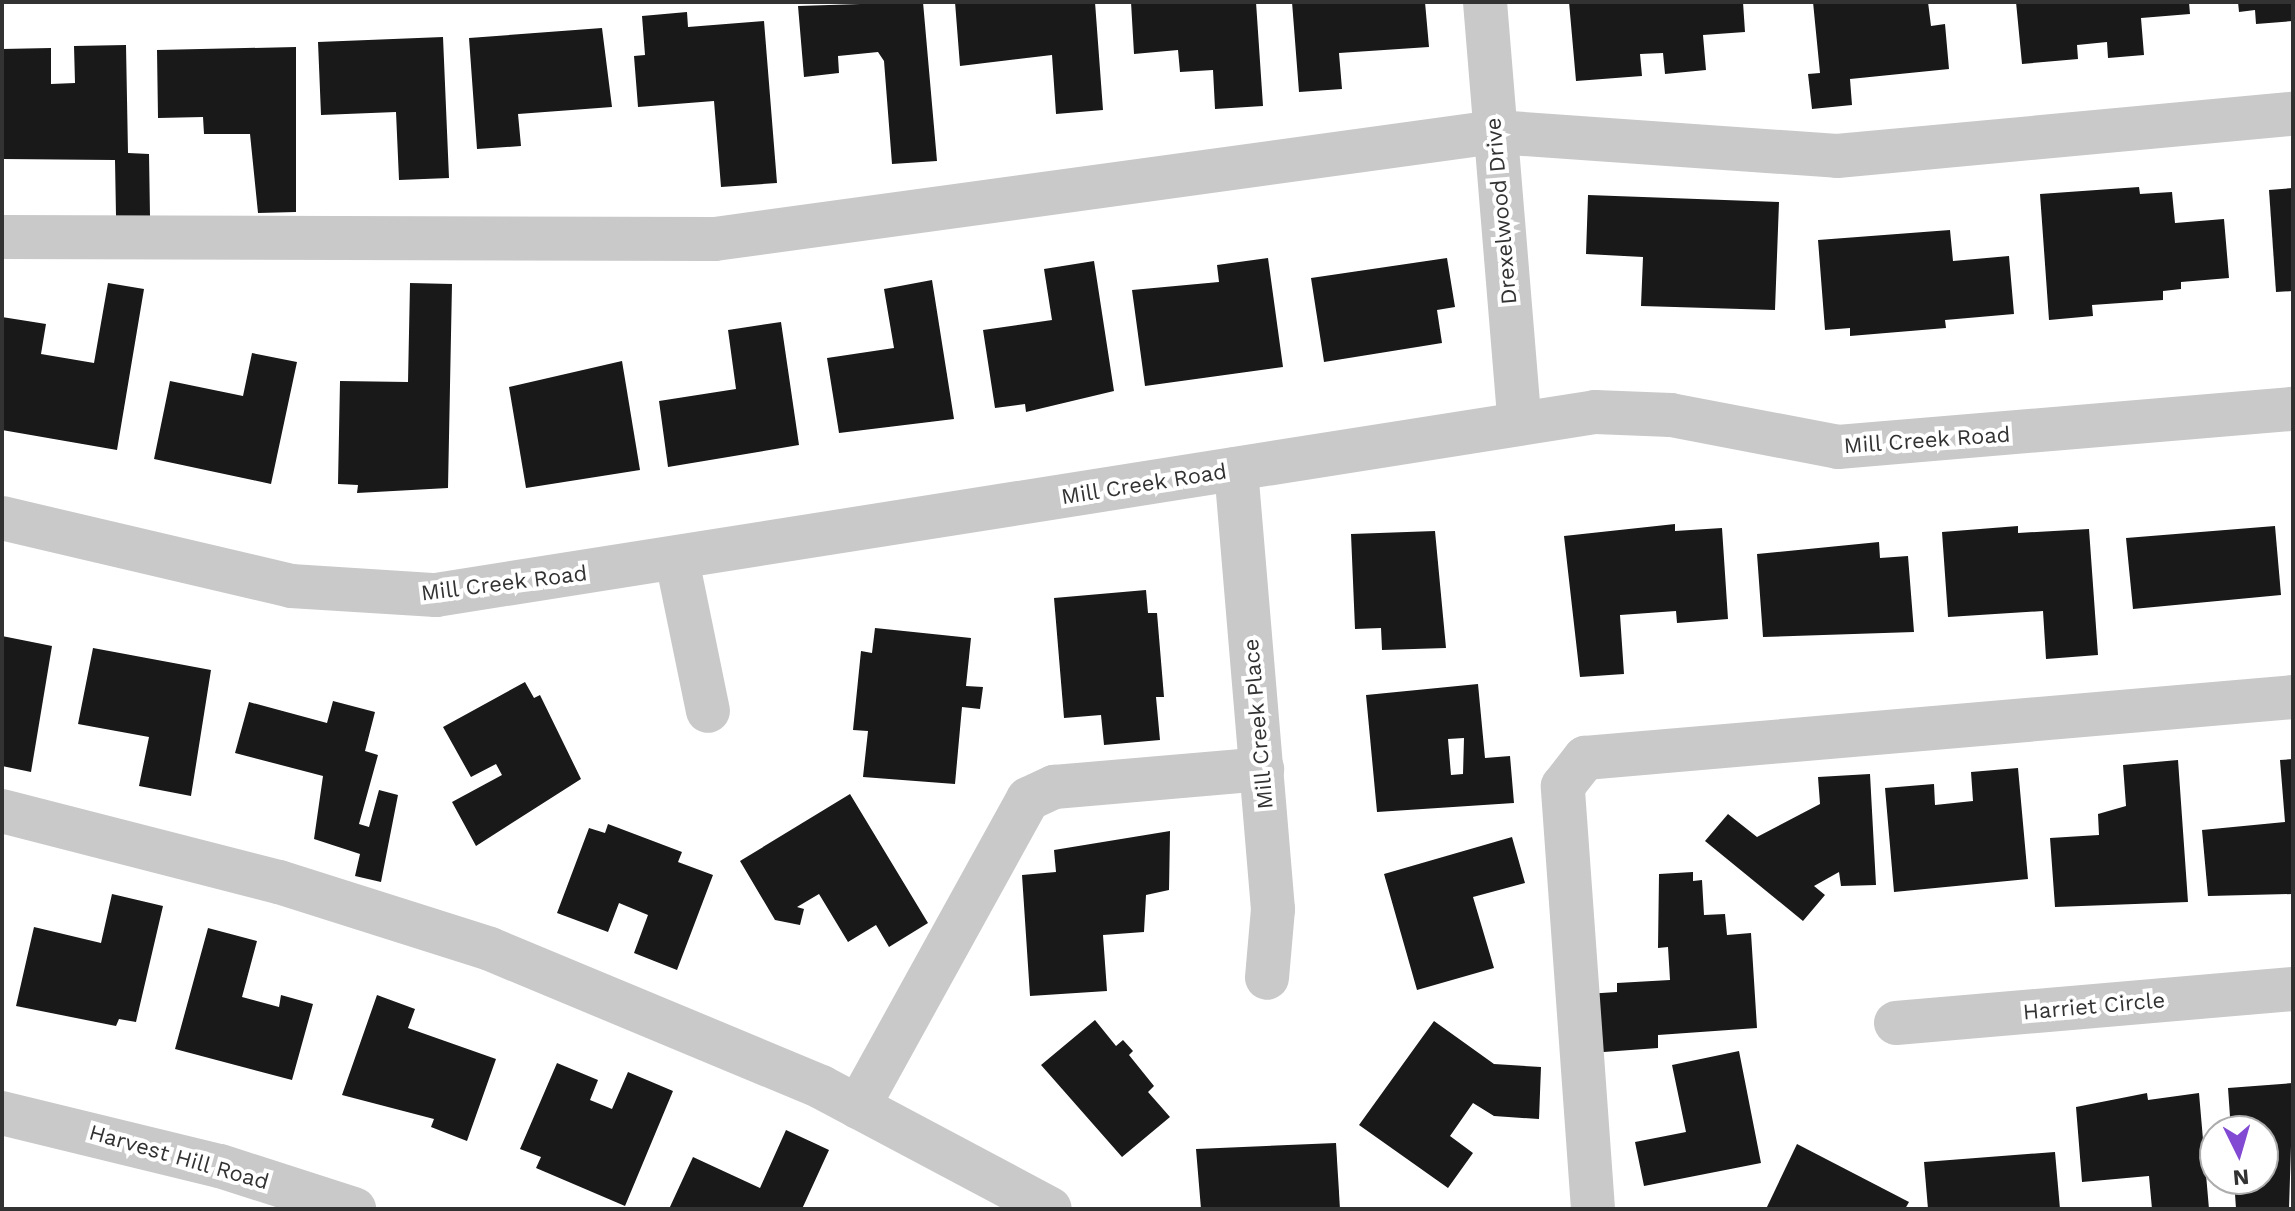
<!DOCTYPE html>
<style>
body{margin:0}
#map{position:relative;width:2295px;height:1211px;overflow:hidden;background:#fff;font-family:"Work Sans",sans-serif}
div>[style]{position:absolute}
.building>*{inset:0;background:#191919}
.minor>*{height:44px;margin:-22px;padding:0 22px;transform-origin:22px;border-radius:22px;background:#c9c9c9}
span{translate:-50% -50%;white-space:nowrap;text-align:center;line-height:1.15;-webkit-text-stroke:8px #fff;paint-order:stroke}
.street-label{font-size:22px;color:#323232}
.frame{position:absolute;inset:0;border:4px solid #323232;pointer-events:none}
.north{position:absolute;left:2199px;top:1115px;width:80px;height:80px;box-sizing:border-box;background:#fff;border:2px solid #adadad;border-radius:50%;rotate:175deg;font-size:22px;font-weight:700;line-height:32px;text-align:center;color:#323232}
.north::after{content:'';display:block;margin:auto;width:28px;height:36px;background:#824ad3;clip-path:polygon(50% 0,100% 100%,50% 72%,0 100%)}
</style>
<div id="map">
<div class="building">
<i style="clip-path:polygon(923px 2px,937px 161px,892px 164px,884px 61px,878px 52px,838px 56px,839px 73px,804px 77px,798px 6px)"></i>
<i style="clip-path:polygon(955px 2px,1095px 2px,1103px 110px,1056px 114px,1052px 55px,960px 66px)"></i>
<i style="clip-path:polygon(1131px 2px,1256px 2px,1263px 106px,1215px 109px,1213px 70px,1180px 72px,1178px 50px,1134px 54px)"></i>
<i style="clip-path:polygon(1292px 2px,1425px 2px,1429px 47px,1339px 53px,1342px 89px,1299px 92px)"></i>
<i style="clip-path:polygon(1569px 2px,1743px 2px,1745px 32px,1703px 35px,1706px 70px,1665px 74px,1663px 53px,1640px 54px,1642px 76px,1576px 81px)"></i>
<i style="clip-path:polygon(1813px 2px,1928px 2px,1931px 26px,1945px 24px,1949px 69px,1850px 79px,1852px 105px,1812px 109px,1808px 74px,1820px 73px)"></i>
<i style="clip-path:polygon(2016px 2px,2189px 2px,2190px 14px,2141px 18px,2144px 55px,2108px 58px,2107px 42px,2077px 45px,2078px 59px,2022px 64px)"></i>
<i style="clip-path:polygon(2238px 2px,2293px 2px,2293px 21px,2256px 24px,2255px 10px,2239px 12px)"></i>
<i style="clip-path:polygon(687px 12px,688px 27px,764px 21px,777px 183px,721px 187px,714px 101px,638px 107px,634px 56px,645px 55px,642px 16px)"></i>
<i style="clip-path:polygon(602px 28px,612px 107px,518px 114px,521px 146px,477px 149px,469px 38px)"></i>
<i style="clip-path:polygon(443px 37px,449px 178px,399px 180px,396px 112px,321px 115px,318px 42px)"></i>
<i style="clip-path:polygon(126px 45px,128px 153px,149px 154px,150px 216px,116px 216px,115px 160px,3px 159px,2px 49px,51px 48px,51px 84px,75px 83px,74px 46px)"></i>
<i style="clip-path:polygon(296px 47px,296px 212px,258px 213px,250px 134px,204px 134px,203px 117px,158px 118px,157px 50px)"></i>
<i style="clip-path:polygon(2139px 187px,2140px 194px,2172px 192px,2175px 223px,2224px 219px,2229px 278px,2181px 282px,2181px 289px,2163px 291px,2163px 300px,2092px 305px,2093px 316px,2049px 320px,2040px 194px)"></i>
<i style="clip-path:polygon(2293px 188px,2293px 291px,2276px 292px,2269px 190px)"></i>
<i style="clip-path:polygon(1588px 195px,1779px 202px,1775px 310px,1641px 306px,1643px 257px,1586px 254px)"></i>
<i style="clip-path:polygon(1950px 230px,1953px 261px,2009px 256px,2014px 314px,1945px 320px,1946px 328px,1850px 336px,1850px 328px,1825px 330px,1818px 240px)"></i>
<i style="clip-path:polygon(1268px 258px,1283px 367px,1145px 386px,1132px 290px,1219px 282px,1217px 265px)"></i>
<i style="clip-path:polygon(1447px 258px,1455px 307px,1437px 310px,1442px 343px,1324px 362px,1311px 278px)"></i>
<i style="clip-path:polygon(1094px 261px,1114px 391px,1026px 412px,1025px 404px,995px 408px,983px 330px,1052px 320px,1044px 269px)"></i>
<i style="clip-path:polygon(932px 280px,954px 419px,839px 433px,827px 358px,894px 348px,884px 289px)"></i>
<i style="clip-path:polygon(108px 283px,144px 289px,117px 450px,2px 430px,2px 317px,46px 324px,41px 354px,94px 363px)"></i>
<i style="clip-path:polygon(410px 283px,452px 284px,448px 488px,357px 493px,358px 485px,338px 484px,340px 381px,408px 382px)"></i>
<i style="clip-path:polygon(781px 322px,799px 445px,668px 467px,659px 401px,736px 389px,728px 330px)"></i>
<i style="clip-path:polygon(252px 353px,297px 362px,271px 484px,154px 459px,170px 381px,243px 396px)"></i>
<i style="clip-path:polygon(622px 361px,640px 470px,526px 488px,509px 387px)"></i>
<i style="clip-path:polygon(1675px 524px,1675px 531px,1722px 528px,1728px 619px,1677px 623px,1676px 611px,1620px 615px,1624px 674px,1580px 677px,1564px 536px)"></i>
<i style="clip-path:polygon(2018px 526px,2018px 533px,2089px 529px,2098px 655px,2046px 659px,2043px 611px,1948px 617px,1942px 532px)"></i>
<i style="clip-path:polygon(2275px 526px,2281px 595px,2133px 609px,2126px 538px)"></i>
<i style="clip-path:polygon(1435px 531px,1446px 648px,1382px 650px,1381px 628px,1355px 629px,1351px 534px)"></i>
<i style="clip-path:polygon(1879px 542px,1880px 558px,1908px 556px,1914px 632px,1763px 637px,1757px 554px)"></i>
<i style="clip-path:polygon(1146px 590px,1148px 613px,1157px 613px,1164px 697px,1156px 697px,1160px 740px,1104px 745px,1101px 715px,1064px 718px,1054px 598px)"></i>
<i style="clip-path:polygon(875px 628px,971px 638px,966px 686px,983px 687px,980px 709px,962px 707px,955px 784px,863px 777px,868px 731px,853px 730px,861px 651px,872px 653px)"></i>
<i style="clip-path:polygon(2px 636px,52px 646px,31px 772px,2px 766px)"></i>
<i style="clip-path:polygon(93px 648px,211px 670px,191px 796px,139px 786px,149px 737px,78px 724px)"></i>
<i style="clip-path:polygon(525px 682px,534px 698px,540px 695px,581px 779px,476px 846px,452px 802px,502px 775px,496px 764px,471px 777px,443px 727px)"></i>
<i style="clip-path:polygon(evenodd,1478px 684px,1485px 758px,1510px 756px,1514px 803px,1377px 812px,1366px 695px,1478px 684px,1464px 738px,1463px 774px,1451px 775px,1448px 739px,1464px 738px)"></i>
<i style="clip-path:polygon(333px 701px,375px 712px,365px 751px,378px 755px,359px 824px,369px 827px,379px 790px,398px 795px,381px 882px,355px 876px,360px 854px,314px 839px,323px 776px,235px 753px,249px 702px,327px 723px)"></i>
<i style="clip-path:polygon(2293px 759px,2293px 894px,2208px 896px,2202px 830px,2285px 822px,2280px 760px)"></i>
<i style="clip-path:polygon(2178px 760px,2188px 902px,2055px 907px,2050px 838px,2099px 835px,2098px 814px,2126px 806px,2123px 765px)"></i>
<i style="clip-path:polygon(2018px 768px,2028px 879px,1894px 892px,1885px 788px,1934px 784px,1935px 805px,1973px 801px,1971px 772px)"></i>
<i style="clip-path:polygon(1870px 774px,1876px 885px,1841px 886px,1839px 872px,1814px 886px,1825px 895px,1803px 921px,1705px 841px,1728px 814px,1757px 837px,1820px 804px,1818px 777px)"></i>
<i style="clip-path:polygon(850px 794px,928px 923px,889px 947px,876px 925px,848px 942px,819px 894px,797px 907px,804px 909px,800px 925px,775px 920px,740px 861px)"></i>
<i style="clip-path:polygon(608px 824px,682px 852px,678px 862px,713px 875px,677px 970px,634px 953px,648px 915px,619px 903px,608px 932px,557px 913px,589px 828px,605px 833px)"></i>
<i style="clip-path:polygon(1170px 831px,1169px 890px,1146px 895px,1144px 932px,1103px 935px,1107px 991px,1030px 996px,1022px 875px,1056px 872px,1054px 850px)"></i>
<i style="clip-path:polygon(1512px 837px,1525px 883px,1473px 897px,1494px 968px,1417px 990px,1384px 874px)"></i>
<i style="clip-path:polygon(1693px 872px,1693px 881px,1702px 880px,1704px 915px,1725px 914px,1727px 935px,1751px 933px,1757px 1028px,1658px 1035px,1658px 1048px,1590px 1053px,1586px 994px,1617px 992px,1617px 983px,1670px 980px,1668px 947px,1658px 948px,1659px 874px)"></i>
<i style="clip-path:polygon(112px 894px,163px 906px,136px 1022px,119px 1019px,116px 1026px,16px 1006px,34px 927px,101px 943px)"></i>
<i style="clip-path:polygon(208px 928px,257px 941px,242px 997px,279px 1007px,281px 995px,313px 1004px,292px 1080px,175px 1049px)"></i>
<i style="clip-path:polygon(377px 995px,415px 1009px,408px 1028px,496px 1059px,467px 1141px,431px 1127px,434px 1119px,342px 1095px)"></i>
<i style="clip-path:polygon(1095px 1020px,1116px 1046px,1123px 1040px,1133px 1051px,1129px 1055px,1154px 1086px,1148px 1092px,1170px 1117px,1122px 1157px,1041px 1065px)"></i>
<i style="clip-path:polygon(1434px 1021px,1494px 1064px,1541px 1067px,1539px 1119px,1494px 1116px,1473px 1103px,1450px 1136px,1473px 1153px,1448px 1188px,1359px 1125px)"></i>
<i style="clip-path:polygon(1739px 1051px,1761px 1163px,1644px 1186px,1635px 1142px,1686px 1132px,1672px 1065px)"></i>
<i style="clip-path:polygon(557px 1063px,598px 1080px,590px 1100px,612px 1109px,628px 1072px,673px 1091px,625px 1206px,536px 1168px,541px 1157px,520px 1149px)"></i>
<i style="clip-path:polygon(2293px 1083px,2289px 1209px,2236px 1209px,2234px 1179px,2263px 1179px,2263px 1131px,2231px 1131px,2228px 1088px)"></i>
<i style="clip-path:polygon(2147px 1093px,2148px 1100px,2199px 1093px,2209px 1209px,2152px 1209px,2149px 1176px,2082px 1182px,2076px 1107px)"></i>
<i style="clip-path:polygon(786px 1130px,829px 1150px,802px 1209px,669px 1209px,693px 1157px,760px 1188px)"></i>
<i style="clip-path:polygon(1336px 1143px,1340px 1209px,1201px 1209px,1196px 1149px)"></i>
<i style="clip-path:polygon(1797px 1144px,1909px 1202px,1905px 1209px,1766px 1209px)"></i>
<i style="clip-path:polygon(2055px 1152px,2060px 1209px,1928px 1209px,1924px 1162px)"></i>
</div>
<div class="minor">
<i style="left:1485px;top:2px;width:419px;rotate:85.3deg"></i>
<i style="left:2px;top:237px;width:713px;rotate:0.16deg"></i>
<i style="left:715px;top:239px;width:787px;rotate:-7.81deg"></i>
<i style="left:1495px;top:132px;width:343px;rotate:4deg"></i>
<i style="left:1837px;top:156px;width:458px;rotate:-5.3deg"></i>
<i style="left:1236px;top:469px;width:442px;rotate:85.2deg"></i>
<i style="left:1273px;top:909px;width:69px;rotate:95deg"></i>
<i style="left:2px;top:518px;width:297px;rotate:13.2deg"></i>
<i style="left:291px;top:586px;width:145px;rotate:3.6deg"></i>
<i style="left:436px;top:595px;width:1173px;rotate:-8.97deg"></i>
<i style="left:1595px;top:412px;width:76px;rotate:2.3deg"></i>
<i style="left:1671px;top:415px;width:170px;rotate:10.8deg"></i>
<i style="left:1838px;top:447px;width:457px;rotate:-4.8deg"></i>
<i style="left:677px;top:560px;width:154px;rotate:78.4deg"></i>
<i style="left:2px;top:811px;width:286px;rotate:14.4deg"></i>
<i style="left:279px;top:882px;width:221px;rotate:17.6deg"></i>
<i style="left:490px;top:949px;width:359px;rotate:22.6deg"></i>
<i style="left:821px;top:1087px;width:259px;rotate:28deg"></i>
<i style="left:1896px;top:1023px;width:398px;rotate:-4.9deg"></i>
<i style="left:858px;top:1107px;width:352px;rotate:-61.1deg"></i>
<i style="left:1028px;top:799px;width:29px;rotate:-25deg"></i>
<i style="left:1054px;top:787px;width:209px;rotate:-4.9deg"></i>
<i style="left:2px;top:1113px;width:224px;rotate:13.7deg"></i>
<i style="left:220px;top:1166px;width:141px;rotate:17.8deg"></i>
<i style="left:1593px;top:1209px;width:424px;rotate:-94.1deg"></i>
<i style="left:1563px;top:786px;width:36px;rotate:-52deg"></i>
<i style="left:1585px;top:758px;width:711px;rotate:-4.92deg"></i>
</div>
<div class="street-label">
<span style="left:1501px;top:211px;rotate:-95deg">Drexelwood Drive</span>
<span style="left:1927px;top:440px;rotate:-4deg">Mill Creek Road</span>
<span style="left:1144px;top:484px;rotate:-9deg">Mill Creek Road</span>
<span style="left:504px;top:583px;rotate:-7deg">Mill Creek Road</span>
<span style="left:1258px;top:724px;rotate:-95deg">Mill Creek Place</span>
<span style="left:2094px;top:1006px;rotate:-5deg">Harriet Circle</span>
<span style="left:179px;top:1157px;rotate:16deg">Harvest Hill Road</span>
</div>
<div class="frame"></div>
<div class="north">N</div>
</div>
